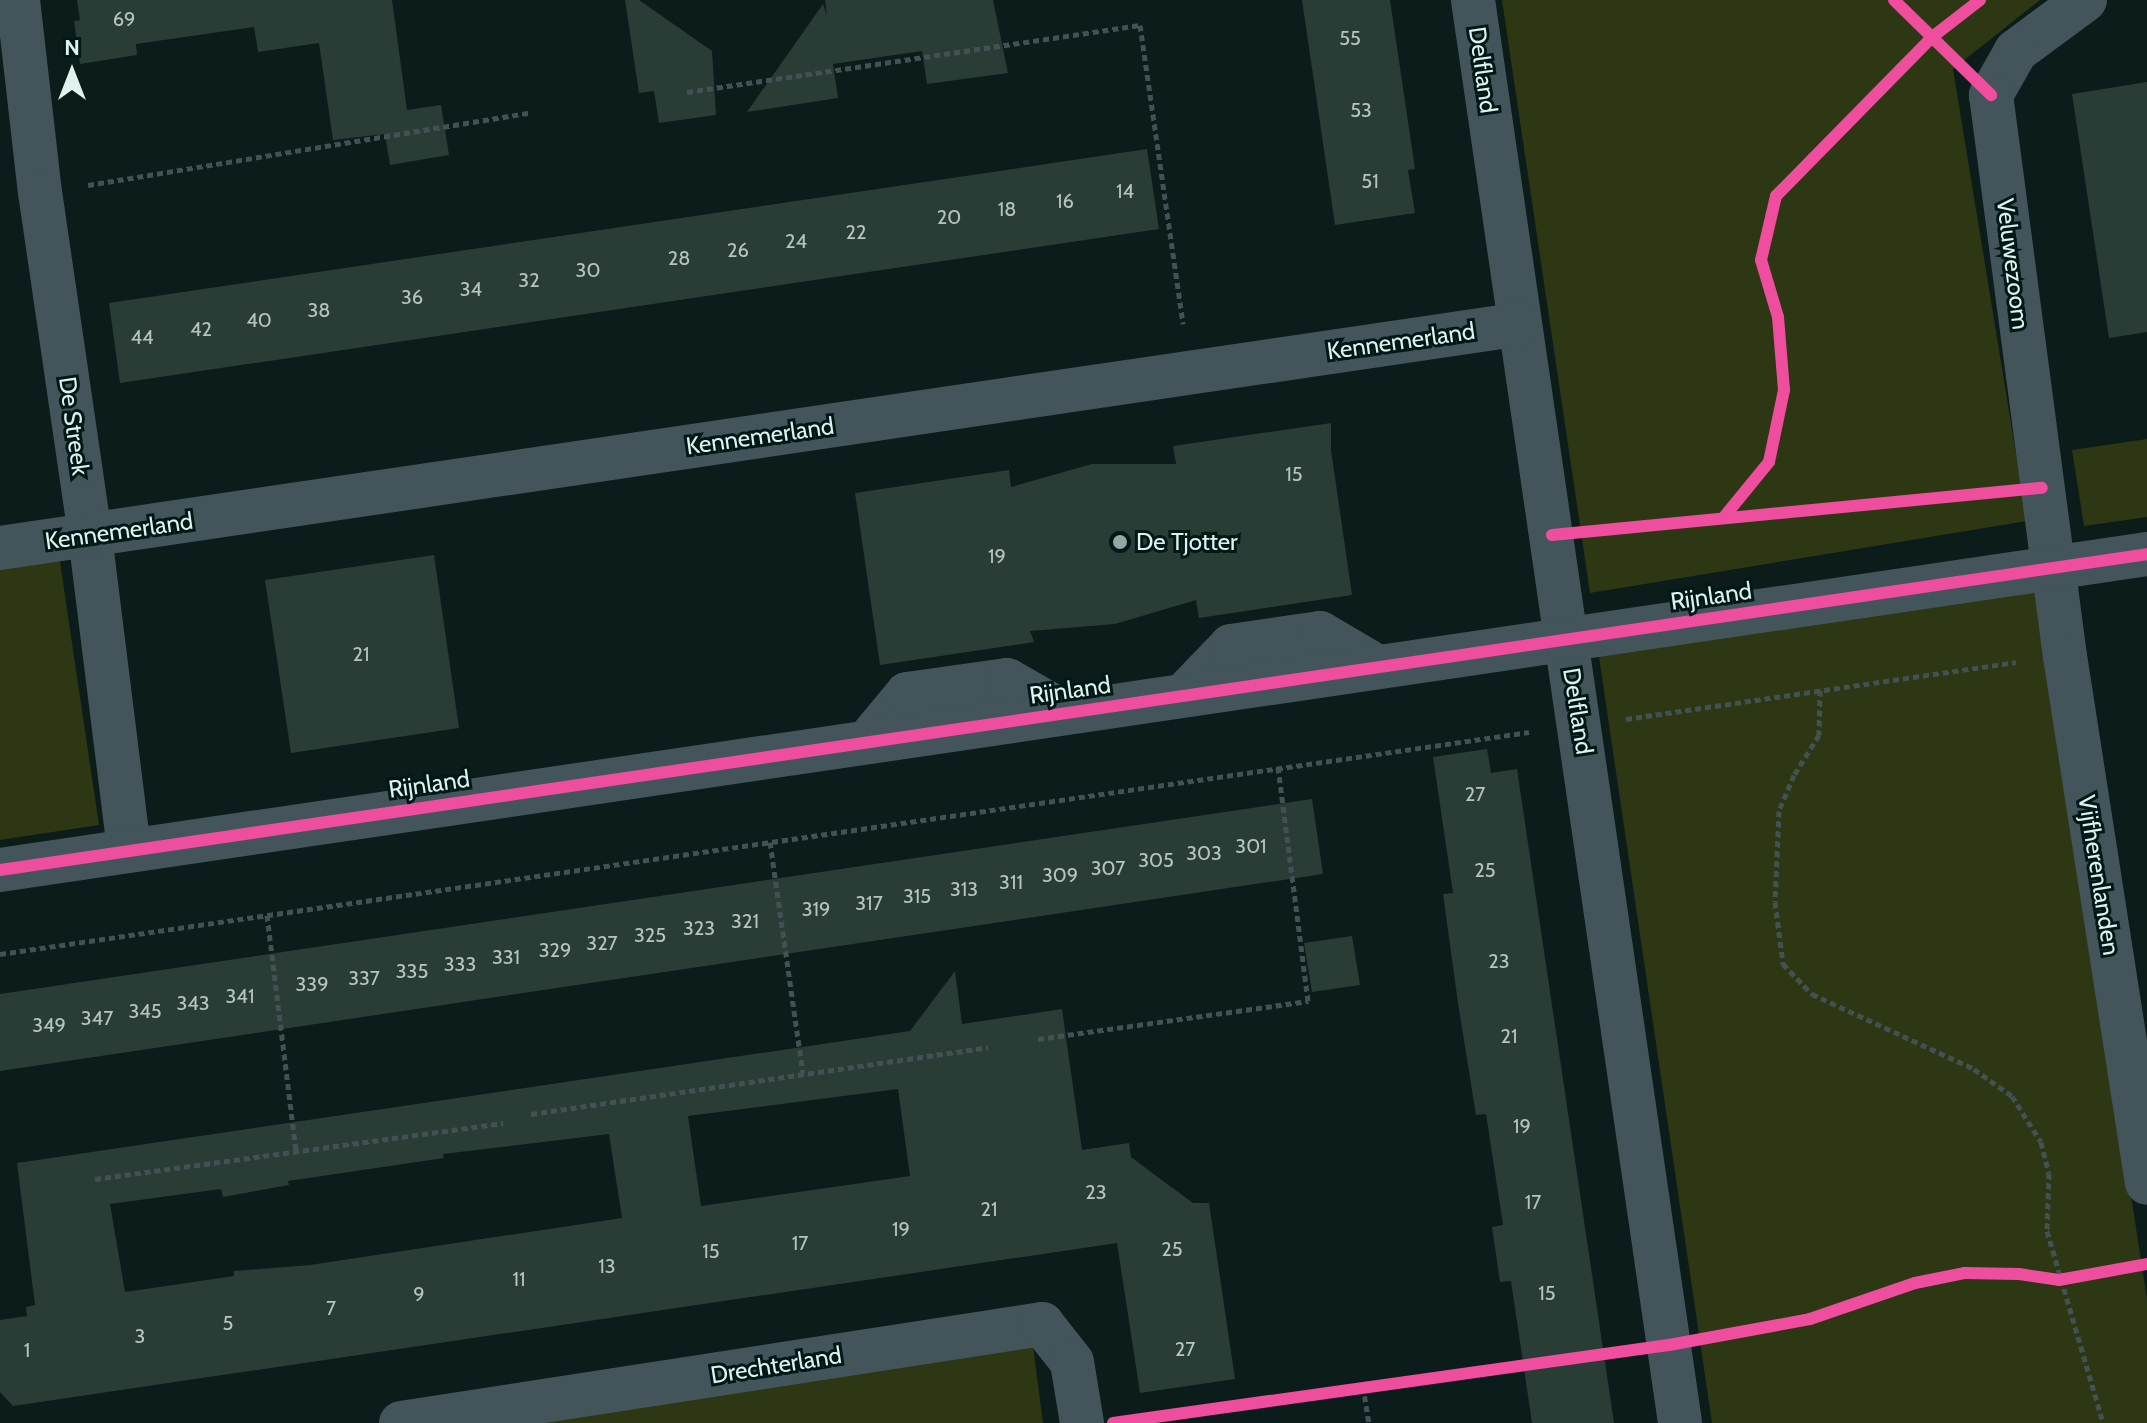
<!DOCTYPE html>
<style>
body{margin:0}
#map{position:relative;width:2147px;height:1423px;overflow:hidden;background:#0b1c1a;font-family:Cabin,sans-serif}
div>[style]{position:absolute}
.green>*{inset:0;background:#2d3713}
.building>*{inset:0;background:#293d36}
.path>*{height:5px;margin-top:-2.5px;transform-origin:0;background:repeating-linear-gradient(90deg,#415154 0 6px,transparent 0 10px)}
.minor>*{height:44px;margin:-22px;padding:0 22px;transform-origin:22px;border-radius:22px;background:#43555a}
.cycleway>*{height:12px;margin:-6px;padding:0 6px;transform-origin:6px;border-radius:6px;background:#ef4d9e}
.dots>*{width:22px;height:22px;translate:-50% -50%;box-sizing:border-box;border:4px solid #001917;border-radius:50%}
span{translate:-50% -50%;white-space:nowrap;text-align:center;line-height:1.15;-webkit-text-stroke:6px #001917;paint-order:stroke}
.number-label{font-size:20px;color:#b3c4c1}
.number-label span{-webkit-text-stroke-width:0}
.street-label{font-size:24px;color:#e1f1ef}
.poi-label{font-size:24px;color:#e1f1ef}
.left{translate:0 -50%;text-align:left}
.north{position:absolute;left:32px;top:32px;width:80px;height:80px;-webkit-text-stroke:6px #001917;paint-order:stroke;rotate:0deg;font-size:22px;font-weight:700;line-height:32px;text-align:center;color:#e1f1ef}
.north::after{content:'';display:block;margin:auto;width:28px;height:36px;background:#e1f1ef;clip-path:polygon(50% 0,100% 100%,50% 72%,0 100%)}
</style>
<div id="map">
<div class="green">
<i style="clip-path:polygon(1502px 0,2040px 0,1953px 69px,2027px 521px,1590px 593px)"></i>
<i style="clip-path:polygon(2147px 439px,2147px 517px,2084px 526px,2072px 450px)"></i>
<i style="clip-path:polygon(59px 555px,99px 825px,0 840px,0 563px)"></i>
<i style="clip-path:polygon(2036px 579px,2147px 1299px,2147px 1423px,1712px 1423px,1598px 650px)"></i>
<i style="clip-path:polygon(1033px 1346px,1043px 1423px,490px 1423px)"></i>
</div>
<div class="building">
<i style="clip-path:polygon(77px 0,392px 0,407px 110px,441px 105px,449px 155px,390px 165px,385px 134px,333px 140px,319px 43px,258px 52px,254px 27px,136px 44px,137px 55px,80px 64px,74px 21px,80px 20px)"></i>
<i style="clip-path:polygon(625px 0,639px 0,712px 51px,716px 115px,659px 123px,654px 91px,639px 93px)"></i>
<i style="clip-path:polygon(825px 0,993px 0,1008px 73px,927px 84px,922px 51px,833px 64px,838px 98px,747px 112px,823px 4px,827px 16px)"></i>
<i style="clip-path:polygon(1302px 0,1390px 0,1415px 169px,1408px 170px,1415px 213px,1335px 225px)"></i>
<i style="clip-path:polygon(2147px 82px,2147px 332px,2109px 338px,2072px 94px)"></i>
<i style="clip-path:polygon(1147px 149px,1159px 229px,120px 383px,109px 303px)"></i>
<i style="clip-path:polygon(1331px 423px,1331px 450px,1352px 595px,1199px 618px,1196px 600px,1115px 624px,1030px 631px,1034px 642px,880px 665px,855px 493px,1009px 470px,1011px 487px,1092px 464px,1176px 464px,1173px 446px)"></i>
<i style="clip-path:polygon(434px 555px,459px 728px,291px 753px,265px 580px)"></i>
<i style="clip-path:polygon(1487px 749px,1491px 773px,1517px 769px,1614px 1423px,1532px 1423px,1511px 1281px,1500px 1282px,1492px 1227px,1503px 1225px,1486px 1114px,1476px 1115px,1458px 1003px,1443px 894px,1453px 893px,1433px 757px)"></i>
<i style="clip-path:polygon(1312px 799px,1323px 874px,0 1071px,0 994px)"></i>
<i style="clip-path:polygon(1352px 936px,1360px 985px,1312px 992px,1304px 943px)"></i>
<i style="clip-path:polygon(evenodd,955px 971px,962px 1024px,1062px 1009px,1082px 1150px,1129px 1143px,1131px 1157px,1163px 1181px,1193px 1203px,1209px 1203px,1235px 1379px,1140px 1393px,1117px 1243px,13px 1406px,0 1392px,0 1320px,27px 1316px,26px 1307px,35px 1305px,17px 1163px,910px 1031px,955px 971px,898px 1089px,910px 1176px,701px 1206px,688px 1116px,898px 1089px,955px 971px,609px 1134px,622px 1218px,310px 1265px,234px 1271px,234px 1276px,125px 1292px,110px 1204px,221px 1189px,223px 1197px,289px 1185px,288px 1181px,444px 1158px,443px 1154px,609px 1134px)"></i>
</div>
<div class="path">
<i style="left:687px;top:92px;width:458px;rotate:-8.4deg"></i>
<i style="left:1140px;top:25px;width:302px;rotate:81.8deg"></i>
<i style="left:88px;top:185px;width:447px;rotate:-9.3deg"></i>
<i style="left:1820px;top:690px;width:45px;rotate:91.3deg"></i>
<i style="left:1819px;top:735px;width:47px;rotate:122deg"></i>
<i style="left:1794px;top:775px;width:39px;rotate:113deg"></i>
<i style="left:1779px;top:811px;width:91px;rotate:92.5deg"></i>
<i style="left:1775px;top:902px;width:63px;rotate:82.6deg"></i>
<i style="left:1783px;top:964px;width:42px;rotate:46deg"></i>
<i style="left:1812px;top:994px;width:179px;rotate:24.8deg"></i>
<i style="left:1974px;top:1069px;width:47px;rotate:35.4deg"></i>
<i style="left:2012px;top:1096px;width:54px;rotate:57.8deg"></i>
<i style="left:2041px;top:1142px;width:32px;rotate:76deg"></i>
<i style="left:2049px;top:1173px;width:58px;rotate:92deg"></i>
<i style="left:2047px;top:1231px;width:200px;rotate:73.7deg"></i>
<i style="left:1626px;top:719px;width:394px;rotate:-8.3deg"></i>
<i style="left:770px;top:842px;width:233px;rotate:81.9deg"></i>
<i style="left:267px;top:915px;width:237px;rotate:83deg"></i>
<i style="left:0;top:954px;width:1545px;rotate:-8.26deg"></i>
<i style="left:1038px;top:1039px;width:273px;rotate:-8deg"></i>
<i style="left:1308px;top:1001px;width:236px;rotate:-97.3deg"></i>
<i style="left:531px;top:1114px;width:462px;rotate:-8.3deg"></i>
<i style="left:95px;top:1179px;width:412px;rotate:-7.8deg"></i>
<i style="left:1363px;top:1386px;width:37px;rotate:81deg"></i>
</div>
<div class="minor">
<i style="left:18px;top:0;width:193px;rotate:83.5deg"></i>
<i style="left:40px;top:192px;width:348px;rotate:81.7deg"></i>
<i style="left:90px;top:536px;width:317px;rotate:82.9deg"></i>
<i style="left:1473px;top:0;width:1438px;rotate:81.72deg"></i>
<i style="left:2085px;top:0;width:86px;rotate:143.5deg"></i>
<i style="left:2016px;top:51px;width:51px;rotate:119.6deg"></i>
<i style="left:1991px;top:95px;width:566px;rotate:82.49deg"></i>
<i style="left:2065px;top:656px;width:533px;rotate:81.16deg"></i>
<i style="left:0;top:548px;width:1536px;rotate:-8.38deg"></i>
<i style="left:1184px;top:695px;width:68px;rotate:-46.2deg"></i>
<i style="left:1231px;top:646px;width:90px;rotate:-8.3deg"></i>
<i style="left:1320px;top:633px;width:65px;rotate:30.5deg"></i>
<i style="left:868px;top:741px;width:61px;rotate:-50.3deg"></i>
<i style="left:907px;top:694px;width:101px;rotate:-8deg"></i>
<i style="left:1007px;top:680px;width:67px;rotate:29.6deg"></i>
<i style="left:0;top:870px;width:2170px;rotate:-8.37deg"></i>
<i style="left:401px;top:1423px;width:649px;rotate:-8.78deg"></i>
<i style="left:1042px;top:1324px;width:48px;rotate:51.7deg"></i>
<i style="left:1072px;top:1362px;width:62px;rotate:80.7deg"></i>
</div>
<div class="cycleway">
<i style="left:1894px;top:0;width:136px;rotate:44.4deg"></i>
<i style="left:1724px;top:517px;width:71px;rotate:-50.7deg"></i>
<i style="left:1769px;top:462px;width:74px;rotate:-78.2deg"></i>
<i style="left:1784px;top:390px;width:73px;rotate:-94.7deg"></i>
<i style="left:1778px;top:317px;width:59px;rotate:-106.6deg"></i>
<i style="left:1761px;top:260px;width:66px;rotate:-76.8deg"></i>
<i style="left:1776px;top:196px;width:221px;rotate:-45.5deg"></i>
<i style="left:1931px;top:38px;width:62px;rotate:-37.8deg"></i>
<i style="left:1552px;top:535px;width:492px;rotate:-5.5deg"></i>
<i style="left:0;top:870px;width:2170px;rotate:-8.37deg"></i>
<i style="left:1113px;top:1423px;width:561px;rotate:-7.99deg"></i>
<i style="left:1669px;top:1345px;width:143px;rotate:-10.4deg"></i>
<i style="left:1810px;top:1319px;width:111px;rotate:-18.9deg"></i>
<i style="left:1915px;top:1283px;width:50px;rotate:-11.5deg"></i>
<i style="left:1964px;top:1273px;width:55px;rotate:1deg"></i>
<i style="left:2019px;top:1274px;width:40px;rotate:8.5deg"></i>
<i style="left:2059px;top:1280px;width:89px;rotate:-10.3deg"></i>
</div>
<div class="dots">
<i style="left:1120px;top:542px;background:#96a6a4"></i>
</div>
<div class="number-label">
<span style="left:124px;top:19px">69</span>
<span style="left:1350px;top:38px">55</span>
<span style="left:1361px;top:110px">53</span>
<span style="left:1370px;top:181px">51</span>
<span style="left:1125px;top:191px">14</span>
<span style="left:1065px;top:201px">16</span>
<span style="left:1007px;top:209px">18</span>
<span style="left:949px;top:217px">20</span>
<span style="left:856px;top:232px">22</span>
<span style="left:796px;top:241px">24</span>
<span style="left:738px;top:250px">26</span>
<span style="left:679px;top:258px">28</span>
<span style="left:588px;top:270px">30</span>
<span style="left:529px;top:280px">32</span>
<span style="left:471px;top:289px">34</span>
<span style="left:412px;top:297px">36</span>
<span style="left:319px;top:310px">38</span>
<span style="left:259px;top:320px">40</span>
<span style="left:201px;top:329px">42</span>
<span style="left:142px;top:337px">44</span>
<span style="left:1294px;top:474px">15</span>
<span style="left:997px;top:556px">19</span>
<span style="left:361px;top:654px">21</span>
<span style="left:1475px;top:794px">27</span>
<span style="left:1251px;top:846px">301</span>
<span style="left:1204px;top:853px">303</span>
<span style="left:1156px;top:860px">305</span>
<span style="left:1108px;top:868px">307</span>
<span style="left:1485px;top:870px">25</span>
<span style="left:1060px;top:875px">309</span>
<span style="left:1011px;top:882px">311</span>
<span style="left:964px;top:889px">313</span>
<span style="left:917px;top:896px">315</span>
<span style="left:869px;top:903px">317</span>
<span style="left:816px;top:909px">319</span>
<span style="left:745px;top:921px">321</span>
<span style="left:699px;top:928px">323</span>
<span style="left:650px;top:935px">325</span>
<span style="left:602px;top:943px">327</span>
<span style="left:555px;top:950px">329</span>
<span style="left:506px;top:957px">331</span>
<span style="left:1499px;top:961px">23</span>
<span style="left:460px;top:964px">333</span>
<span style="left:412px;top:971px">335</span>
<span style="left:364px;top:978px">337</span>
<span style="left:312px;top:984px">339</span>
<span style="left:240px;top:996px">341</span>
<span style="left:193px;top:1003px">343</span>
<span style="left:145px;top:1011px">345</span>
<span style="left:97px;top:1018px">347</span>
<span style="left:49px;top:1025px">349</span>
<span style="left:1509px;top:1036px">21</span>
<span style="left:1522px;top:1126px">19</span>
<span style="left:1096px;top:1192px">23</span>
<span style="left:1533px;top:1202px">17</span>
<span style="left:989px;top:1209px">21</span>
<span style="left:901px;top:1229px">19</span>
<span style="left:800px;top:1243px">17</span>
<span style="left:1172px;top:1249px">25</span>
<span style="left:711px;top:1251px">15</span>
<span style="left:607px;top:1266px">13</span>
<span style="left:519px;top:1279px">11</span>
<span style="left:1547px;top:1293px">15</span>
<span style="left:419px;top:1294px">9</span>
<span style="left:331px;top:1308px">7</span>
<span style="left:228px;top:1323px">5</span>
<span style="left:140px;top:1336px">3</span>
<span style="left:1185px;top:1349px">27</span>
<span style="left:27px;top:1350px">1</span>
</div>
<div class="street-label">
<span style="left:1483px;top:70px;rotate:82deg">Delfland</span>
<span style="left:2013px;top:264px;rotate:83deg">Veluwezoom</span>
<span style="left:1401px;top:341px;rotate:-8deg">Kennemerland</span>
<span style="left:74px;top:426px;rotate:82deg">De Streek</span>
<span style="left:760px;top:436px;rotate:-8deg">Kennemerland</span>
<span style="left:119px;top:531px;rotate:-8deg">Kennemerland</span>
<span style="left:1711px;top:596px;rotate:-8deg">Rijnland</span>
<span style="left:1070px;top:690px;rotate:-8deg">Rijnland</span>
<span style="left:1578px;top:711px;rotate:81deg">Delfland</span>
<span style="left:429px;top:784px;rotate:-8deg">Rijnland</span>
<span style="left:2099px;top:875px;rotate:81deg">Vijfherenlanden</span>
<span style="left:776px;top:1365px;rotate:-9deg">Drechterland</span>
</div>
<div class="poi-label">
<span class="left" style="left:1136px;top:542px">De Tjotter</span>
</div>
<div class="north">N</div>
</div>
